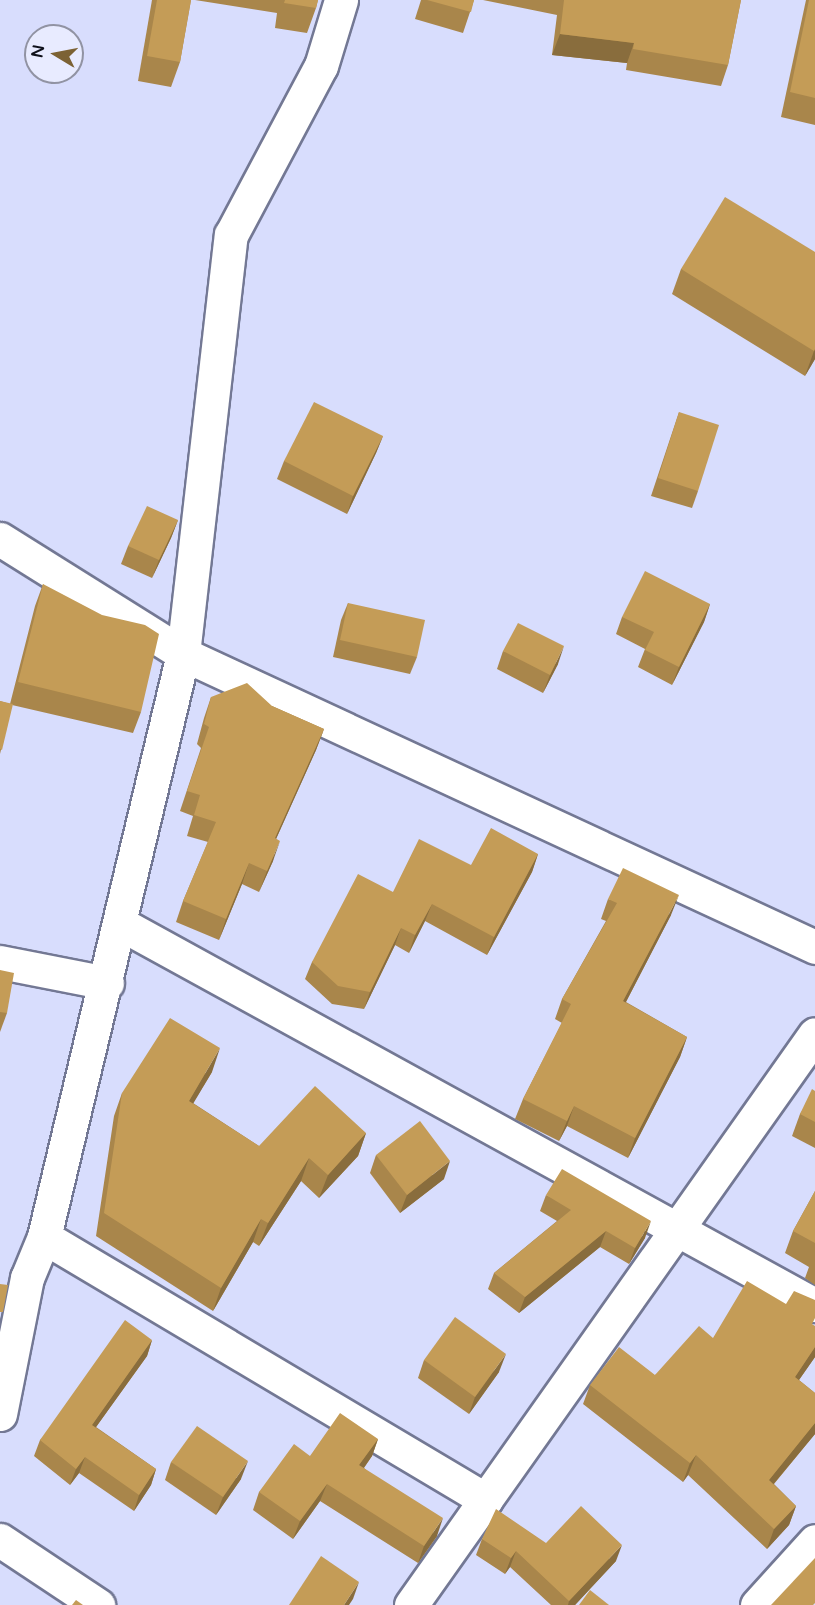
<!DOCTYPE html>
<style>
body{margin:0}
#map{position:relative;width:815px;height:1605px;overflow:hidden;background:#d8ddfd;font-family:"Varela Round",sans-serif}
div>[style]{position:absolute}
.roads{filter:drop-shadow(2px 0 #737894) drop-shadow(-2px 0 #737894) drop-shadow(0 2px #737894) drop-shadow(0 -2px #737894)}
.minor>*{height:33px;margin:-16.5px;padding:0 16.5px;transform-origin:16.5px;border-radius:16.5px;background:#fff}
.wall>*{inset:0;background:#a9864b}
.shaded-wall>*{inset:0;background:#896d3d}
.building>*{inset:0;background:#c49c57}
span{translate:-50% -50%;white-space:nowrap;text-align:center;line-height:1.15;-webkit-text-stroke:4.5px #e8ebff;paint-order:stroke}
.north{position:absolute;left:24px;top:24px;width:60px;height:60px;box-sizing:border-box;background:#e8ebff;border:2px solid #9193a3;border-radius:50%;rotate:280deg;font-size:16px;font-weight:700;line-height:24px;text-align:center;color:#0e101a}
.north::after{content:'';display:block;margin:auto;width:21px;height:27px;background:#7c6234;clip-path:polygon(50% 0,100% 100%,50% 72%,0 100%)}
</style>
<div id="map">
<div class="roads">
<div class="minor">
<i style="left:0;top:539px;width:216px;rotate:32.1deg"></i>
<i style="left:183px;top:654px;width:697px;rotate:24.87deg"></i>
<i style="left:121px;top:924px;width:792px;rotate:28.77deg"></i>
<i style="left:0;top:962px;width:109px;rotate:11.1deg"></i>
<i style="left:44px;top:1237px;width:514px;rotate:30.75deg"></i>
<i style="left:0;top:1414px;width:139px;rotate:-78.8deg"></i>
<i style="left:27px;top:1278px;width:44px;rotate:-67.5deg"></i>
<i style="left:44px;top:1237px;width:599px;rotate:-76.59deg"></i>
<i style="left:183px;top:654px;width:422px;rotate:-83.5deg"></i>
<i style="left:231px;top:235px;width:191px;rotate:-62deg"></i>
<i style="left:321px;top:66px;width:69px;rotate:-73.1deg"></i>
<i style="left:0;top:1540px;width:118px;rotate:33.6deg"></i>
<i style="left:411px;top:1605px;width:699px;rotate:-54.72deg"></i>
<i style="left:757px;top:1605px;width:86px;rotate:-47.8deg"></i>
</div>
</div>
<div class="wall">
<i style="clip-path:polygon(152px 0,191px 0,180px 62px,171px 87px,138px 81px)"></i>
<i style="clip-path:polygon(195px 0,318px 0,316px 8px,307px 33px,275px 28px,277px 13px)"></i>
<i style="clip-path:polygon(421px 0,474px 0,463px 33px,415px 19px)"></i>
<i style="clip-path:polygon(483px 0,741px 0,728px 65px,721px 86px,626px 70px,627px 63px,552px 55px,557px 15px)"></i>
<i style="clip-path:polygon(806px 0,815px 0,815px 125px,781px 117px)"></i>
<i style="clip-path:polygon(815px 252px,815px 359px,805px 376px,672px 294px,681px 269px)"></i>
<i style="clip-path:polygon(679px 412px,698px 491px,692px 508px,651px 496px)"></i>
<i style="clip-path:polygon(383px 436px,376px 453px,347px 514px,277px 479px,284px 461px)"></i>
<i style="clip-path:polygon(178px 520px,171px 538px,152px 578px,121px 564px,128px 546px)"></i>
<i style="clip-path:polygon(43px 584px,141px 712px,133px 733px,12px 705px,0 754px,0 701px,10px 704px,35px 606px)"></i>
<i style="clip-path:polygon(348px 603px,417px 657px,410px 674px,333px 657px,341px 620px)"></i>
<i style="clip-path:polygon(710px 604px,704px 622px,672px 685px,638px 667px,645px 649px,616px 634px,622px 617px)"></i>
<i style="clip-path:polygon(503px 651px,558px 664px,543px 693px,497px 669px)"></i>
<i style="clip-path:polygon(211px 697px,272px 706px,324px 729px,316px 750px,276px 839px,273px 861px,259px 892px,242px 884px,219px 940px,176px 922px,183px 901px,208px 842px,187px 836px,193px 816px,180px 811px,201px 748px,197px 744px,204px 718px)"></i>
<i style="clip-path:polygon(538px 854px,532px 872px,487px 955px,425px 921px,409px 953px,395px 945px,364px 1009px,332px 1004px,305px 979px,312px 962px,393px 892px,471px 865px)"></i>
<i style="clip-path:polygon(608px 899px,671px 915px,626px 1002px,687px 1037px,680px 1057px,628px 1158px,567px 1126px,559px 1141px,515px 1119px,523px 1099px,562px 1023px,555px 1019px,562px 999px,606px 921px,601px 919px)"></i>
<i style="clip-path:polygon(0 970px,7px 1013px,0 1032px)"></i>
<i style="clip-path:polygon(212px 1072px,193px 1103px,259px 1146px,366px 1133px,358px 1156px,319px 1198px,301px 1181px,259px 1246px,253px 1242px,213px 1311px,96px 1236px,114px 1116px,122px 1093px)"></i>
<i style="clip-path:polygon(815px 1091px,815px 1148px,792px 1136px,800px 1114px)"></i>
<i style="clip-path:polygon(376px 1155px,444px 1179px,400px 1213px,370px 1173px)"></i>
<i style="clip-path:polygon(815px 1191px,815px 1285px,805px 1278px,809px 1267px,785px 1253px,793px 1231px)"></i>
<i style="clip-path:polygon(546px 1195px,645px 1238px,629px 1264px,600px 1247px,519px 1313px,488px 1289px,494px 1273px,557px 1221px,540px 1211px)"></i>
<i style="clip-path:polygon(815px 1326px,815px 1357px,799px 1380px,815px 1393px,815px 1434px,774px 1484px,796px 1506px,789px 1525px,767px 1549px,688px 1475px,683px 1482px,583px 1404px,590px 1385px,655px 1375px,713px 1338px)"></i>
<i style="clip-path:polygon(152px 1340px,147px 1356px,96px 1427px,156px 1469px,151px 1485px,134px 1511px,79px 1473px,70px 1485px,34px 1456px,40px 1440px)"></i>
<i style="clip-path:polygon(424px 1360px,499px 1372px,469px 1414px,418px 1378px)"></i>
<i style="clip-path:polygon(378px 1439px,372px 1456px,364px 1468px,437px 1536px,418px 1563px,320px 1501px,293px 1539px,253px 1510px,259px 1492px,310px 1456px)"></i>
<i style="clip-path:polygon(171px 1462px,241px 1479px,216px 1515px,165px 1480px)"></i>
<i style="clip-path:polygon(482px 1539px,546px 1543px,616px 1561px,575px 1605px,551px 1605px,510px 1567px,505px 1574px,476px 1555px)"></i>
</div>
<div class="shaded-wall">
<i style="clip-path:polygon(560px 34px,634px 43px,627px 63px,552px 55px)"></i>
<i style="clip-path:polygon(815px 349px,815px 359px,805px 376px,814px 351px)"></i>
<i style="clip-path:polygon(383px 436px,376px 453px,347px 514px,353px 496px)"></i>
<i style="clip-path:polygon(178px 520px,171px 538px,152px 578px,159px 560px)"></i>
<i style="clip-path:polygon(710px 604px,704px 622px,672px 685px,679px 667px)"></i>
<i style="clip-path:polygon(564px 646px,558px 664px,543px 693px,550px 675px)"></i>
<i style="clip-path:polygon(324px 729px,316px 750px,267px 859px,275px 838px)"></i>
<i style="clip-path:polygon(280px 841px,273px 861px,259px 892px,267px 871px)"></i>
<i style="clip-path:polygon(538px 854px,532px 872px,487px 955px,494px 937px)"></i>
<i style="clip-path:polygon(249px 863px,242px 884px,219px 940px,226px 919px)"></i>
<i style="clip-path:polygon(679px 895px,671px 915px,616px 1021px,623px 1001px)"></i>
<i style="clip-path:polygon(432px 904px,425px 921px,409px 953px,415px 935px)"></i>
<i style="clip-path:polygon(401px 928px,395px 945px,364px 1009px,370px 992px)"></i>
<i style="clip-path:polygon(687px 1037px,680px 1057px,628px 1158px,635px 1138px)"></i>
<i style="clip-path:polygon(220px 1048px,212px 1072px,181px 1124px,189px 1101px)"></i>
<i style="clip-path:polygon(574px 1106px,567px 1126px,559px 1141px,567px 1121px)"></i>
<i style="clip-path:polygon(366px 1133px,358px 1156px,319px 1198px,328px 1175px)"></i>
<i style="clip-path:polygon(309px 1158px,301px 1181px,259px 1246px,268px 1223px)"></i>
<i style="clip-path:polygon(450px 1161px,444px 1179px,400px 1213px,407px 1195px)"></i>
<i style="clip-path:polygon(261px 1219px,253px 1242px,213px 1311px,221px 1288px)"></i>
<i style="clip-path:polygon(651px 1221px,645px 1238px,629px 1264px,635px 1248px)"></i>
<i style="clip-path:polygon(606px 1231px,600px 1247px,519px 1313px,525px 1297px)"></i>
<i style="clip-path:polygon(152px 1340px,147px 1356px,86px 1441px,92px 1425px)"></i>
<i style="clip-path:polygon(815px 1347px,815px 1357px,787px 1397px,795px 1377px)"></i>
<i style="clip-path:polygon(506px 1354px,499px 1372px,469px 1414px,475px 1397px)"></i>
<i style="clip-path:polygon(815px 1423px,815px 1434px,761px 1499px,769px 1480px)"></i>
<i style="clip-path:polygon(378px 1439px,372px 1456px,353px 1483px,359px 1465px)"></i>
<i style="clip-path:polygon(696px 1455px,688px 1475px,683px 1482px,690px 1463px)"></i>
<i style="clip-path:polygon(85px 1457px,79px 1473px,70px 1485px,76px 1469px)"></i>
<i style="clip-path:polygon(248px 1461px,241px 1479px,216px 1515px,223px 1497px)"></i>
<i style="clip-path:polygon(156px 1469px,151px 1485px,134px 1511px,139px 1495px)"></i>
<i style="clip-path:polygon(327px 1484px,320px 1501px,293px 1539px,300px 1521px)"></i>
<i style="clip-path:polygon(796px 1506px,789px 1525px,767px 1549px,774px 1529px)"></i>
<i style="clip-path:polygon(443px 1518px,437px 1536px,418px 1563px,424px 1546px)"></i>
<i style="clip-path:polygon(622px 1545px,616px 1561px,575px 1605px,568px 1605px,569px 1601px)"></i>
<i style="clip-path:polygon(516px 1551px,510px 1567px,505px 1574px,511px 1558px)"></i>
<i style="clip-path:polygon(359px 1582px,353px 1599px,349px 1605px,344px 1605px)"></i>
</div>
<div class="building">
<i style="clip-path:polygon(157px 0,191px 0,180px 62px,147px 56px)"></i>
<i style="clip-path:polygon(285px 0,318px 0,316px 8px,284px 3px)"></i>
<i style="clip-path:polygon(427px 0,474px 0,471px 12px)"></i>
<i style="clip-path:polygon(564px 0,741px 0,728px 65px,633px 49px,634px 43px,560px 34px)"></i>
<i style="clip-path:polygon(809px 0,815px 0,815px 98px,790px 92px)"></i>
<i style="clip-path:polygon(725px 197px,815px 252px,815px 349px,814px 351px,681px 269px)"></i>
<i style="clip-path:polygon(314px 402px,383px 436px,353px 496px,284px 461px)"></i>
<i style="clip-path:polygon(679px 412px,719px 425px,698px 491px,658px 478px)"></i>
<i style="clip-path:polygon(147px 506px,178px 520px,159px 560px,128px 546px)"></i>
<i style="clip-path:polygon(645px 571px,710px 604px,679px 667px,645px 650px,654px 632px,622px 617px)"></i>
<i style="clip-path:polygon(43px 584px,102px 615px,145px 625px,159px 634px,141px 712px,18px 682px)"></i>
<i style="clip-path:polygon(348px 603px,425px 620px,417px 657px,340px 640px)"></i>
<i style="clip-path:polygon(518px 623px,564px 646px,550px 675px,503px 651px)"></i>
<i style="clip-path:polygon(247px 683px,272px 706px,324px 729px,275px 838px,280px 841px,267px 871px,249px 863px,226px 919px,183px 901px,216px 822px,194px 815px,200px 795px,187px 791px,209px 727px,204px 724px,211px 697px)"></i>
<i style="clip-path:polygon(0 701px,13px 704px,2px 750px,0 749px)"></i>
<i style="clip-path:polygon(491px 828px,538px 854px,494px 937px,432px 904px,415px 935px,401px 928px,370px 992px,338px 986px,312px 962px,358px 874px,393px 892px,419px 839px,471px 865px)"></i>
<i style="clip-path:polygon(623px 868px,679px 895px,623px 1001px,687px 1037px,635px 1138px,574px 1106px,567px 1121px,523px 1099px,571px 1004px,562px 999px,617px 903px,608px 899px)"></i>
<i style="clip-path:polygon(0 970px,14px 973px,7px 1013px,0 1012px)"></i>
<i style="clip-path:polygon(170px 1018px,220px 1048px,189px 1101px,259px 1146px,315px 1086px,366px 1133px,328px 1175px,309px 1158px,268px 1223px,261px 1219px,221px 1288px,104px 1213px,122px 1093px)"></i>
<i style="clip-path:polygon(812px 1089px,815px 1091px,815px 1122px,800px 1114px)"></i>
<i style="clip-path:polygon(420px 1121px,450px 1161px,407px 1195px,376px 1155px)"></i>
<i style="clip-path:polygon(562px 1169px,651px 1221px,635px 1248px,606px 1231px,525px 1297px,494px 1273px,571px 1210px,546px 1195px)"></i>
<i style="clip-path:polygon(815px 1191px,815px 1243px,793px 1231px)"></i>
<i style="clip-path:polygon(747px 1281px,786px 1304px,794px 1291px,815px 1300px,815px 1318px,812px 1324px,815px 1326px,815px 1347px,795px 1377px,815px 1393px,815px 1423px,769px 1480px,796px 1506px,774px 1529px,696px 1455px,690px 1463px,590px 1385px,619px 1347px,655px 1375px,699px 1326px,713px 1338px)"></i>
<i style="clip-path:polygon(0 1284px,8px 1285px,3px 1312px,0 1312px)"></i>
<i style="clip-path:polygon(455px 1317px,506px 1354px,475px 1397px,424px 1360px)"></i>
<i style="clip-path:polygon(125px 1320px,152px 1340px,92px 1425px,156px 1469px,139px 1495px,85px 1457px,76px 1469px,40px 1440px)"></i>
<i style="clip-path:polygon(340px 1413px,378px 1439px,359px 1465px,443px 1518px,424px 1546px,327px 1484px,300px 1521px,259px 1492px,294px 1444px,310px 1456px)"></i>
<i style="clip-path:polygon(197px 1426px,248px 1461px,223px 1497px,171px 1462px)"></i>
<i style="clip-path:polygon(581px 1506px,622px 1545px,569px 1601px,516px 1551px,511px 1558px,482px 1539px,496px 1509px,546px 1543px)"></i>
<i style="clip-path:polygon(321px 1556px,359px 1582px,344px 1605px,289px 1605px)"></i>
<i style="clip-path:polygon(815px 1558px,815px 1603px,813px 1605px,771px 1605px)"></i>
<i style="clip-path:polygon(590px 1590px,609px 1605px,579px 1605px)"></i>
<i style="clip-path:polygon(76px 1600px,83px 1605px,72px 1605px)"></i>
</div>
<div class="north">N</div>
</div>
